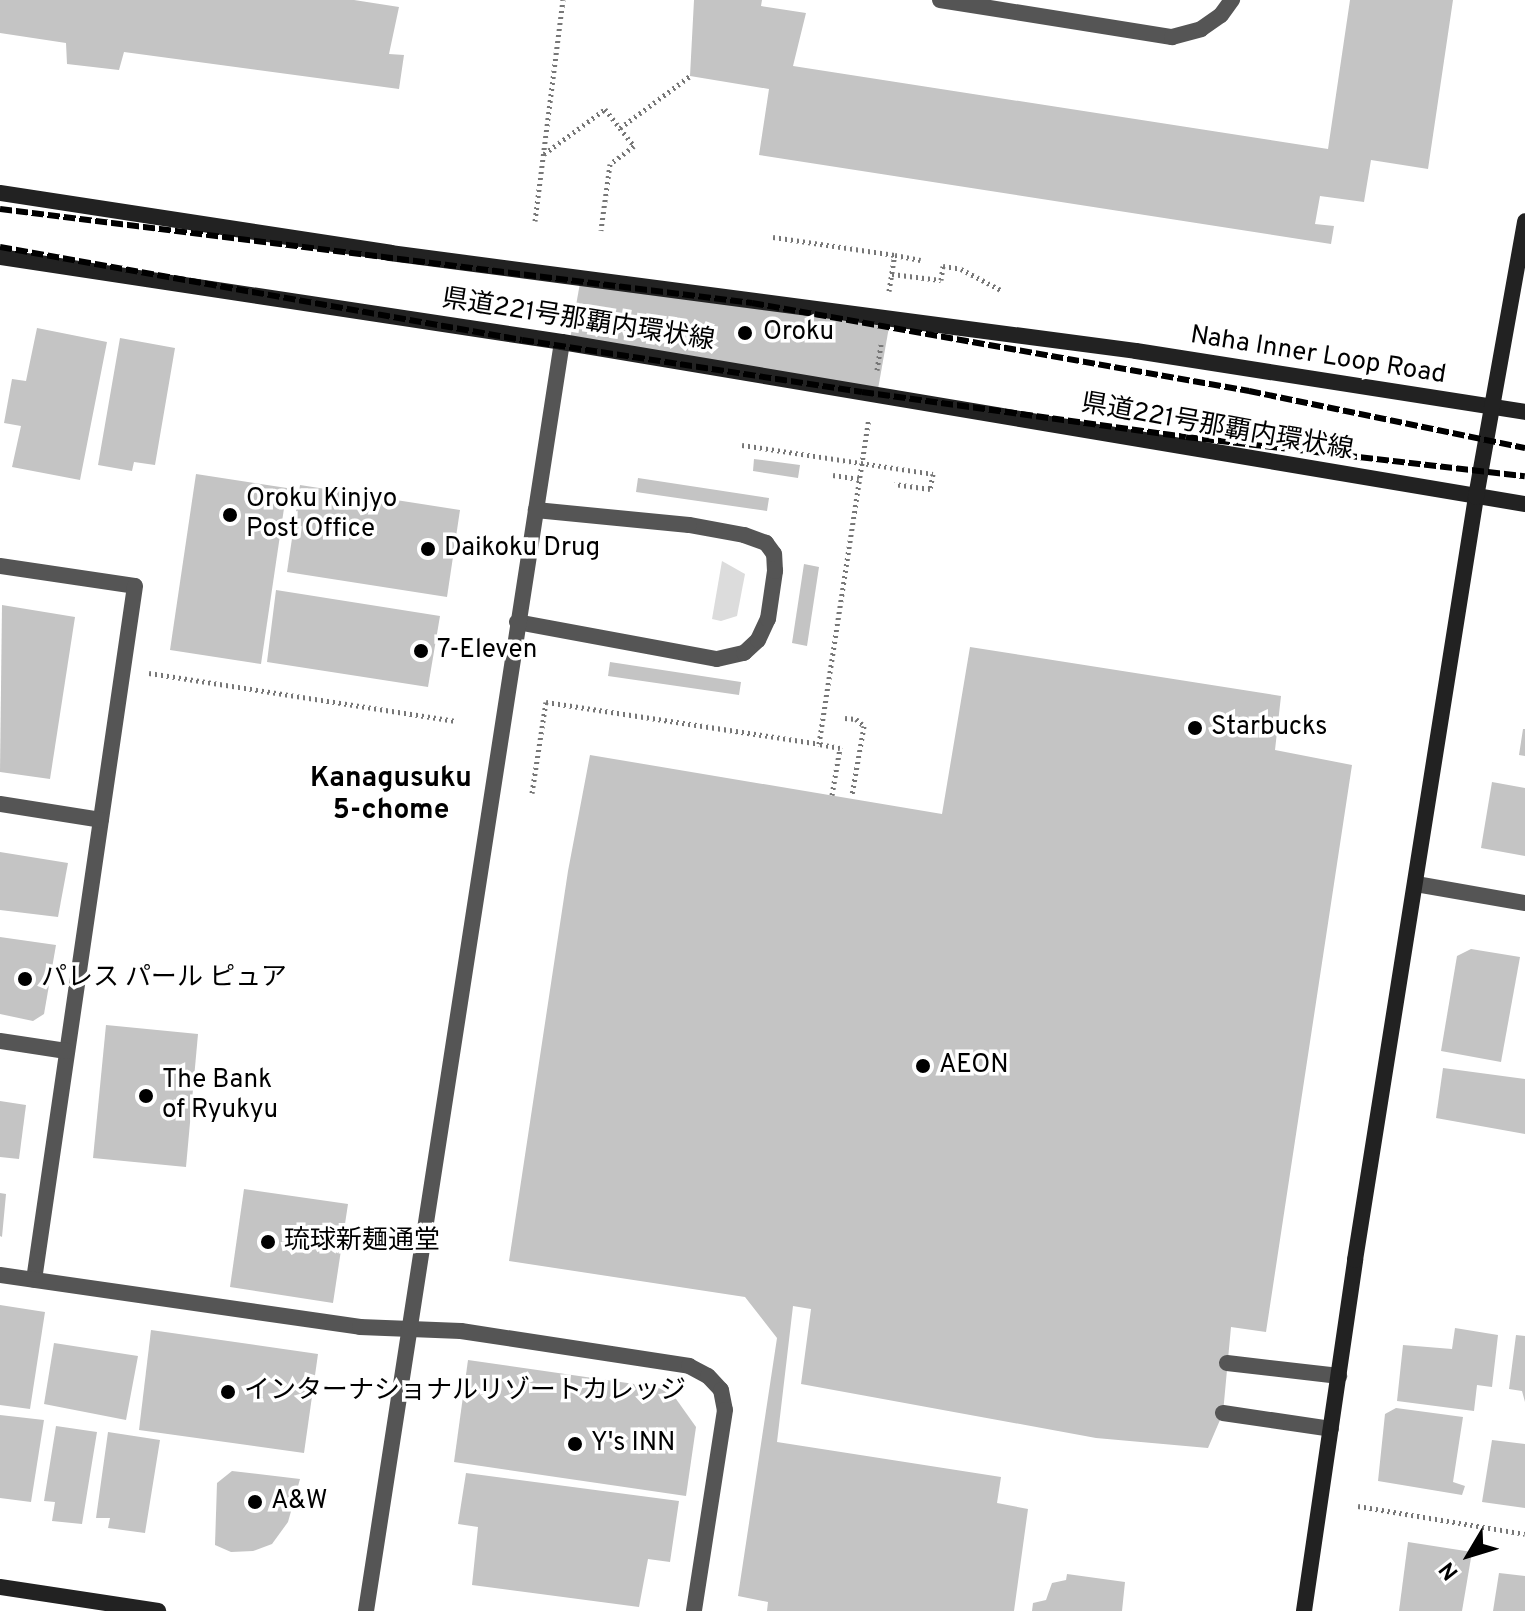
<!DOCTYPE html>
<meta charset="utf-8">
<style>
body{margin:0}
#map{position:relative;width:1525px;height:1611px;overflow:hidden;background:#fff;font-family:Overpass,"Noto Sans JP",sans-serif}
div>[style]{position:absolute}
.green>*{inset:0;background:#dcdcdc}
.building>*{inset:0;background:#c4c4c4}
.path>*{height:5px;margin-top:-2.5px;transform-origin:0;background:repeating-linear-gradient(90deg,#777 0 2px,transparent 0 6px)}
.lane>*{height:16px;margin:-8px;padding:0 8px;transform-origin:8px;border-radius:8px;background:#555}
.street>*{height:16px;margin:-8px;padding:0 8px;transform-origin:8px;border-radius:8px;background:#555}
.secondary>*{height:16px;margin:-8px;padding:0 8px;transform-origin:8px;border-radius:8px;background:#222}
.rail>*{height:6px;margin-top:-3px;transform-origin:0;background:repeating-linear-gradient(90deg,#000 0 12px,transparent 0 16px)}
.dots>*{width:22px;height:22px;translate:-50% -50%;box-sizing:border-box;border:4px solid #fff;border-radius:50%}
span{translate:-50% -50%;white-space:nowrap;text-align:center;line-height:1.15;-webkit-text-stroke:7px #fff;paint-order:stroke}
.street-label{font-size:26px;color:#000}
.poi-label{font-size:26px;color:#000}
.left{translate:0 -50%;text-align:left}
.neighbourhood-label{font-size:28px;color:#000;font-weight:700}
.north{position:absolute;left:1429px;top:1515px;width:80px;height:80px;-webkit-text-stroke:6px #fff;paint-order:stroke;rotate:232deg;font-size:22px;font-weight:700;line-height:32px;text-align:center;color:#000}
.north::after{content:'';display:block;margin:auto;width:28px;height:36px;background:#000;clip-path:polygon(50% 0,100% 100%,50% 72%,0 100%)}
</style>
<div id="map">
<div class="green">
<i style="clip-path:polygon(722px 561px,745px 574px,737px 616px,721px 621px,712px 619px)"></i>
</div>
<div class="building">
<i style="clip-path:polygon(0 0,354px 0,399px 7px,389px 54px,404px 55px,399px 89px,124px 52px,119px 70px,67px 64px,66px 43px,0 33px)"></i>
<i style="clip-path:polygon(694px 0,762px 0,761px 6px,806px 13px,793px 66px,1328px 149px,1350px 0,1453px 0,1428px 169px,1371px 160px,1364px 202px,1320px 196px,1315px 224px,1334px 226px,1331px 244px,759px 155px,769px 89px,690px 76px)"></i>
<i style="clip-path:polygon(580px 283px,889px 327px,878px 389px,569px 345px)"></i>
<i style="clip-path:polygon(37px 328px,107px 342px,80px 480px,12px 467px,21px 426px,4px 423px,12px 379px,26px 381px)"></i>
<i style="clip-path:polygon(120px 338px,175px 348px,155px 465px,134px 462px,132px 471px,98px 465px)"></i>
<i style="clip-path:polygon(754px 459px,800px 465px,798px 478px,753px 471px)"></i>
<i style="clip-path:polygon(196px 474px,287px 488px,261px 664px,170px 650px)"></i>
<i style="clip-path:polygon(638px 478px,769px 498px,767px 511px,636px 492px)"></i>
<i style="clip-path:polygon(300px 485px,460px 510px,447px 597px,287px 572px)"></i>
<i style="clip-path:polygon(804px 564px,819px 567px,807px 646px,792px 643px)"></i>
<i style="clip-path:polygon(276px 590px,440px 616px,428px 687px,267px 662px)"></i>
<i style="clip-path:polygon(2px 605px,75px 617px,50px 779px,0 772px)"></i>
<i style="clip-path:polygon(970px 647px,1281px 696px,1275px 750px,1352px 765px,1266px 1332px,1231px 1327px,1223px 1413px,1208px 1448px,1096px 1438px,801px 1384px,811px 1309px,793px 1306px,777px 1442px,1001px 1477px,997px 1503px,1028px 1509px,1014px 1611px,767px 1611px,768px 1602px,738px 1596px,777px 1338px,745px 1297px,509px 1261px,568px 871px,590px 755px,942px 814px)"></i>
<i style="clip-path:polygon(610px 662px,741px 682px,739px 695px,608px 676px)"></i>
<i style="clip-path:polygon(1523px 729px,1525px 729px,1525px 756px,1519px 755px)"></i>
<i style="clip-path:polygon(1492px 782px,1525px 788px,1525px 856px,1481px 848px)"></i>
<i style="clip-path:polygon(0 852px,68px 863px,58px 917px,0 910px)"></i>
<i style="clip-path:polygon(0 937px,56px 945px,44px 1014px,33px 1021px,0 1014px)"></i>
<i style="clip-path:polygon(1471px 949px,1520px 957px,1501px 1062px,1441px 1051px,1457px 956px)"></i>
<i style="clip-path:polygon(106px 1025px,198px 1034px,186px 1167px,93px 1158px)"></i>
<i style="clip-path:polygon(1443px 1068px,1525px 1079px,1525px 1134px,1436px 1118px)"></i>
<i style="clip-path:polygon(0 1101px,26px 1105px,19px 1159px,0 1157px)"></i>
<i style="clip-path:polygon(244px 1189px,348px 1204px,333px 1303px,230px 1287px)"></i>
<i style="clip-path:polygon(0 1193px,6px 1194px,2px 1237px,0 1236px)"></i>
<i style="clip-path:polygon(0 1305px,45px 1312px,30px 1409px,0 1405px)"></i>
<i style="clip-path:polygon(1455px 1328px,1498px 1335px,1492px 1387px,1477px 1385px,1474px 1411px,1397px 1401px,1403px 1345px,1452px 1349px)"></i>
<i style="clip-path:polygon(151px 1330px,318px 1354px,304px 1453px,139px 1430px)"></i>
<i style="clip-path:polygon(1516px 1335px,1525px 1336px,1525px 1402px,1522px 1391px,1509px 1389px)"></i>
<i style="clip-path:polygon(54px 1343px,138px 1356px,126px 1420px,44px 1404px)"></i>
<i style="clip-path:polygon(468px 1360px,669px 1389px,696px 1427px,686px 1496px,454px 1462px)"></i>
<i style="clip-path:polygon(1396px 1408px,1463px 1417px,1453px 1482px,1465px 1486px,1462px 1495px,1378px 1481px,1385px 1414px)"></i>
<i style="clip-path:polygon(0 1415px,44px 1420px,31px 1502px,0 1498px)"></i>
<i style="clip-path:polygon(56px 1426px,97px 1432px,82px 1524px,52px 1521px,55px 1502px,44px 1501px)"></i>
<i style="clip-path:polygon(108px 1432px,160px 1440px,145px 1533px,108px 1528px,110px 1518px,96px 1518px)"></i>
<i style="clip-path:polygon(1492px 1440px,1525px 1444px,1525px 1508px,1482px 1502px)"></i>
<i style="clip-path:polygon(232px 1471px,300px 1479px,288px 1522px,272px 1544px,253px 1551px,231px 1552px,215px 1545px,217px 1483px)"></i>
<i style="clip-path:polygon(466px 1473px,679px 1501px,670px 1562px,648px 1559px,639px 1607px,472px 1585px,478px 1527px,458px 1524px)"></i>
<i style="clip-path:polygon(1408px 1542px,1472px 1552px,1462px 1611px,1399px 1611px)"></i>
<i style="clip-path:polygon(1499px 1573px,1525px 1576px,1525px 1611px,1493px 1611px)"></i>
<i style="clip-path:polygon(1067px 1574px,1125px 1582px,1122px 1611px,1032px 1611px,1033px 1603px,1046px 1600px,1052px 1583px,1066px 1580px)"></i>
</div>
<div class="path">
<i style="left:620px;top:128px;width:87px;rotate:-36.6deg"></i>
<i style="left:544px;top:154px;width:76px;rotate:-36.4deg"></i>
<i style="left:605px;top:109px;width:47px;rotate:51.9deg"></i>
<i style="left:634px;top:146px;width:30px;rotate:143deg"></i>
<i style="left:610px;top:164px;width:67px;rotate:97.8deg"></i>
<i style="left:535px;top:221px;width:223px;rotate:-82.8deg"></i>
<i style="left:773px;top:237px;width:123px;rotate:8.4deg"></i>
<i style="left:892px;top:274px;width:49px;rotate:7deg"></i>
<i style="left:941px;top:280px;width:14px;rotate:-82deg"></i>
<i style="left:943px;top:266px;width:18px;rotate:9deg"></i>
<i style="left:961px;top:269px;width:45px;rotate:27.7deg"></i>
<i style="left:889px;top:291px;width:36px;rotate:-81deg"></i>
<i style="left:895px;top:255px;width:26px;rotate:11deg"></i>
<i style="left:877px;top:370px;width:26px;rotate:-81deg"></i>
<i style="left:742px;top:445px;width:193px;rotate:8.6deg"></i>
<i style="left:933px;top:474px;width:15px;rotate:101deg"></i>
<i style="left:930px;top:489px;width:36px;rotate:-172deg"></i>
<i style="left:833px;top:475px;width:26px;rotate:9deg"></i>
<i style="left:149px;top:673px;width:309px;rotate:8.9deg"></i>
<i style="left:845px;top:718px;width:11px;rotate:5deg"></i>
<i style="left:856px;top:719px;width:11px;rotate:41deg"></i>
<i style="left:864px;top:726px;width:70px;rotate:99.9deg"></i>
<i style="left:532px;top:793px;width:92px;rotate:-81.3deg"></i>
<i style="left:546px;top:702px;width:276px;rotate:8.7deg"></i>
<i style="left:832px;top:795px;width:48px;rotate:-80.3deg"></i>
<i style="left:840px;top:748px;width:21px;rotate:-169deg"></i>
<i style="left:819px;top:744px;width:329px;rotate:-81.3deg"></i>
<i style="left:1358px;top:1506px;width:169px;rotate:9.5deg"></i>
</div>
<div class="lane">
<i style="left:940px;top:0;width:235px;rotate:9.1deg"></i>
<i style="left:1172px;top:37px;width:30px;rotate:-15deg"></i>
<i style="left:1201px;top:29px;width:24px;rotate:-35deg"></i>
<i style="left:1221px;top:15px;width:19px;rotate:-54deg"></i>
<i style="left:517px;top:622px;width:203px;rotate:10.5deg"></i>
<i style="left:717px;top:659px;width:28px;rotate:-13deg"></i>
<i style="left:744px;top:653px;width:19px;rotate:-43deg"></i>
<i style="left:758px;top:640px;width:23px;rotate:-65deg"></i>
<i style="left:768px;top:619px;width:49px;rotate:-81.7deg"></i>
<i style="left:775px;top:571px;width:17px;rotate:-93deg"></i>
<i style="left:774px;top:554px;width:14px;rotate:-126deg"></i>
<i style="left:766px;top:543px;width:23px;rotate:-160deg"></i>
<i style="left:744px;top:535px;width:56px;rotate:-169.7deg"></i>
<i style="left:689px;top:525px;width:154px;rotate:-174.4deg"></i>
<i style="left:1227px;top:1363px;width:113px;rotate:6.6deg"></i>
<i style="left:1223px;top:1413px;width:109px;rotate:8.4deg"></i>
</div>
<div class="street">
<i style="left:0;top:566px;width:136px;rotate:8.4deg"></i>
<i style="left:135px;top:586px;width:701px;rotate:98.28deg"></i>
<i style="left:0;top:804px;width:102px;rotate:9deg"></i>
<i style="left:1416px;top:884px;width:111px;rotate:9.9deg"></i>
<i style="left:0;top:1041px;width:67px;rotate:8.6deg"></i>
<i style="left:0;top:1275px;width:364px;rotate:8.2deg"></i>
<i style="left:360px;top:1327px;width:101px;rotate:2.3deg"></i>
<i style="left:461px;top:1331px;width:231px;rotate:8.7deg"></i>
<i style="left:689px;top:1366px;width:21px;rotate:28deg"></i>
<i style="left:708px;top:1376px;width:19px;rotate:47deg"></i>
<i style="left:721px;top:1390px;width:20px;rotate:79deg"></i>
<i style="left:725px;top:1410px;width:203px;rotate:98.8deg"></i>
<i style="left:366px;top:1611px;width:1284px;rotate:-81.22deg"></i>
</div>
<div class="secondary">
<i style="left:0;top:193px;width:395px;rotate:8.7deg"></i>
<i style="left:390px;top:253px;width:752px;rotate:7.48deg"></i>
<i style="left:1136px;top:351px;width:394px;rotate:8.9deg"></i>
<i style="left:0;top:257px;width:568px;rotate:8.6deg"></i>
<i style="left:562px;top:342px;width:977px;rotate:9.55deg"></i>
<i style="left:0;top:1587px;width:160px;rotate:8.6deg"></i>
<i style="left:1304px;top:1611px;width:355px;rotate:-81.7deg"></i>
<i style="left:1355px;top:1260px;width:773px;rotate:-80.99deg"></i>
<i style="left:1476px;top:497px;width:280px;rotate:-79.9deg"></i>
</div>
<div class="rail">
<i style="left:0;top:209px;width:758px;rotate:7.13deg"></i>
<i style="left:752px;top:303px;width:505px;rotate:10.04deg"></i>
<i style="left:1249px;top:391px;width:282px;rotate:11.7deg"></i>
<i style="left:0;top:247px;width:530px;rotate:10.1deg"></i>
<i style="left:522px;top:340px;width:344px;rotate:8.7deg"></i>
<i style="left:862px;top:392px;width:327px;rotate:7.9deg"></i>
<i style="left:1186px;top:437px;width:341px;rotate:6.6deg"></i>
</div>
<div class="dots">
<i style="left:745px;top:333px;background:#000"></i>
<i style="left:230px;top:515px;background:#000"></i>
<i style="left:428px;top:549px;background:#000"></i>
<i style="left:421px;top:651px;background:#000"></i>
<i style="left:1195px;top:728px;background:#000"></i>
<i style="left:25px;top:979px;background:#000"></i>
<i style="left:923px;top:1066px;background:#000"></i>
<i style="left:146px;top:1096px;background:#000"></i>
<i style="left:268px;top:1242px;background:#000"></i>
<i style="left:228px;top:1392px;background:#000"></i>
<i style="left:575px;top:1444px;background:#000"></i>
<i style="left:255px;top:1502px;background:#000"></i>
</div>
<div class="street-label">
<span style="left:578px;top:321px;rotate:9deg">県道221号那覇内環状線</span>
<span style="left:1318px;top:356px;rotate:9deg">Naha Inner Loop Road</span>
<span style="left:1217px;top:428px;rotate:10deg">県道221号那覇内環状線</span>
</div>
<div class="poi-label">
<span class="left" style="left:763px;top:333px">Oroku</span>
<span class="left" style="left:246px;top:515px">Oroku Kinjyo<br>Post Office</span>
<span class="left" style="left:444px;top:549px">Daikoku Drug</span>
<span class="left" style="left:437px;top:651px">7-Eleven</span>
<span class="left" style="left:1211px;top:728px">Starbucks</span>
<span class="left" style="left:41px;top:979px">パレス パール ピュア</span>
<span class="left" style="left:939px;top:1066px">AEON</span>
<span class="left" style="left:162px;top:1096px">The Bank<br>of Ryukyu</span>
<span class="left" style="left:284px;top:1242px">琉球新麺通堂</span>
<span class="left" style="left:244px;top:1392px">インターナショナルリゾートカレッジ</span>
<span class="left" style="left:591px;top:1444px">Y's INN</span>
<span class="left" style="left:271px;top:1502px">A&amp;W</span>
</div>
<div class="neighbourhood-label">
<span style="left:391px;top:795px">Kanagusuku<br>5-chome</span>
</div>
<div class="north">N</div>
</div>
